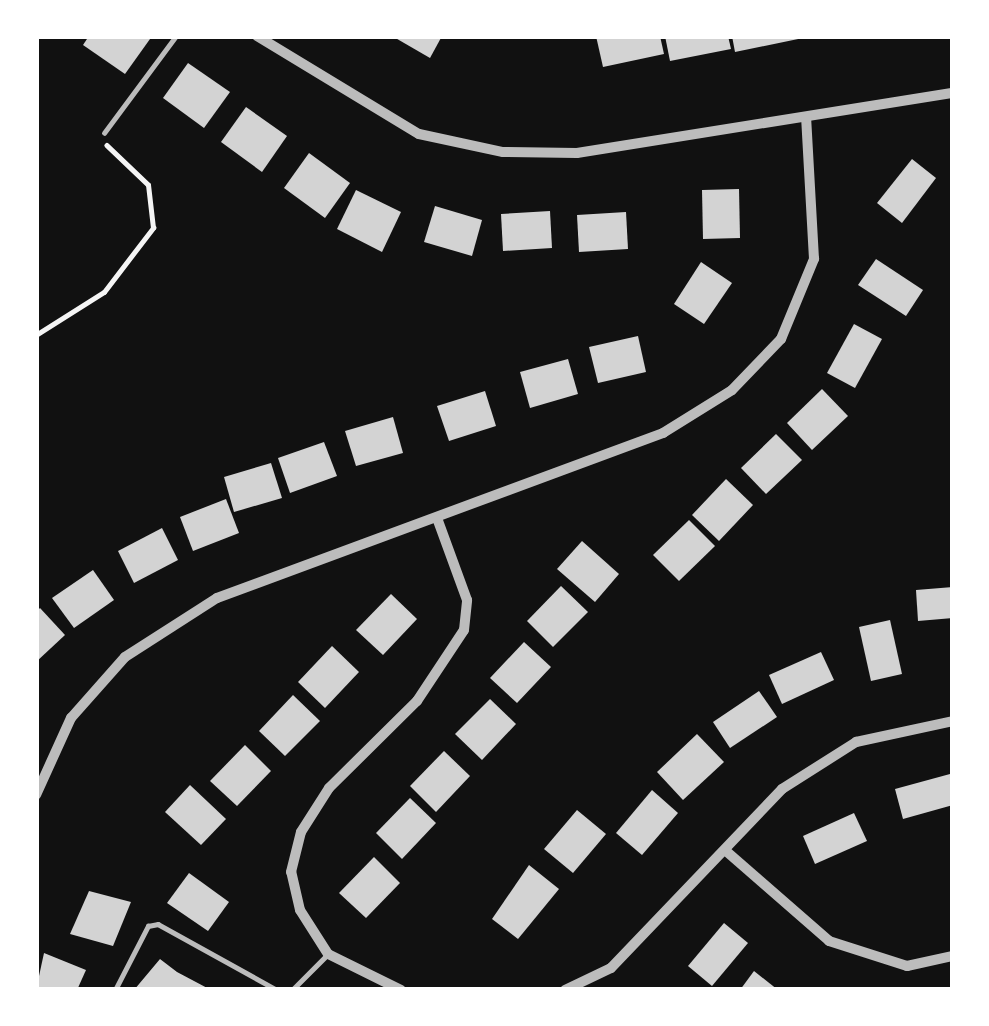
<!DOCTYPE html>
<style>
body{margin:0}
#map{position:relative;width:989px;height:1026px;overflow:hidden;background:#111;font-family:Arial,sans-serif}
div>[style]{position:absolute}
.building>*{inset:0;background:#d3d3d3}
.path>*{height:4.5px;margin:-2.25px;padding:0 2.25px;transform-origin:2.25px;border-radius:2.25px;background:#f5f5f5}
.service>*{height:4.5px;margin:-2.25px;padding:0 2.25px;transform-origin:2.25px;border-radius:2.25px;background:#bcbcbc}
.minor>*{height:10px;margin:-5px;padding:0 5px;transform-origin:5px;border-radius:5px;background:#bcbcbc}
span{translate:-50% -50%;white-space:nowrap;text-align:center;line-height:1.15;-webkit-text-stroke:9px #fff;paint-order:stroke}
.frame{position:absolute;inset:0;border:39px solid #fff;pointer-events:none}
</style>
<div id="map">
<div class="building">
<i style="clip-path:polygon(89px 36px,146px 36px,150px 39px,125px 74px,83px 45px)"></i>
<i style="clip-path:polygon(392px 36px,442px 36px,430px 58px)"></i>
<i style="clip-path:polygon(596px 36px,660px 36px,664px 54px,603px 67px)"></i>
<i style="clip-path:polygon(665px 36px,728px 36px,731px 49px,670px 61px)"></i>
<i style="clip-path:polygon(732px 36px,802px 36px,803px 38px,735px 52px)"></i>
<i style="clip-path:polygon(188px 63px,230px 92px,204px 128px,163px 98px)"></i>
<i style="clip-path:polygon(246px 107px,287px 136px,262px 172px,221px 142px)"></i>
<i style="clip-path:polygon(309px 153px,350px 183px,325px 218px,284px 188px)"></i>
<i style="clip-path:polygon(912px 159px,936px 178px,902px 223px,877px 203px)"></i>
<i style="clip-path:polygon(739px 189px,740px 238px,703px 239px,702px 190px)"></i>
<i style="clip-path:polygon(356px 190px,401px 212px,382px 252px,337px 229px)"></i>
<i style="clip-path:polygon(435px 206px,482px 220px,472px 256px,424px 242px)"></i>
<i style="clip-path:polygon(550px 211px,552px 248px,503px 251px,501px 214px)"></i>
<i style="clip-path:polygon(626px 212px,628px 249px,579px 252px,577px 215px)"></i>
<i style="clip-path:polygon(876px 259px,923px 290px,906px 316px,858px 285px)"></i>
<i style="clip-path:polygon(701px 262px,732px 283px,704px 324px,674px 304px)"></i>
<i style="clip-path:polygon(854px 324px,882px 339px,855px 388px,827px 373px)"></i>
<i style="clip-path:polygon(638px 336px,646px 372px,598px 383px,589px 347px)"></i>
<i style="clip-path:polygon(568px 359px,578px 394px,530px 408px,520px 372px)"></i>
<i style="clip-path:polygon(822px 389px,848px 416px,812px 450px,787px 423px)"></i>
<i style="clip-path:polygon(485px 391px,496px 426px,449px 441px,437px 406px)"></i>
<i style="clip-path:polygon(393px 417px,403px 453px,356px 466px,345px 431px)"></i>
<i style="clip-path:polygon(776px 434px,802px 460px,766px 494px,741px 468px)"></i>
<i style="clip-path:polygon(324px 442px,337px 476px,290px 493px,278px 458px)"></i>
<i style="clip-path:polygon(271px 463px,282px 498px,234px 512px,224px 477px)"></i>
<i style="clip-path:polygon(726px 479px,753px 505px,719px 541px,692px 515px)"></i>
<i style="clip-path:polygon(226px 499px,239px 533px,193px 551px,180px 517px)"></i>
<i style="clip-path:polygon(689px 520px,715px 546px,679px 581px,653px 555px)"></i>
<i style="clip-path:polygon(162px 528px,178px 560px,134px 583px,118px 551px)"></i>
<i style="clip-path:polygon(582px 541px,619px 574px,595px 602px,557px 569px)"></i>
<i style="clip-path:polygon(93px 570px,114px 600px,74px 628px,52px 598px)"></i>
<i style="clip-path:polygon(561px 586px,588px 612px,553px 647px,527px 621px)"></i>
<i style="clip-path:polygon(953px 587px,953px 618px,918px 621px,916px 590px)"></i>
<i style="clip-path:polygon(391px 594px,417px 619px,383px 655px,356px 630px)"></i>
<i style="clip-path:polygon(40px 608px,65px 635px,36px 662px,36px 612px)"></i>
<i style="clip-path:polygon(890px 620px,902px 674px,871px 681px,859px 627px)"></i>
<i style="clip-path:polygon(524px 642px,551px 667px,517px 703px,490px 678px)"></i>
<i style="clip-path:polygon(332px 646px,359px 672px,325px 708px,298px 682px)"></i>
<i style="clip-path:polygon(821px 652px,834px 680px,782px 704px,769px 675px)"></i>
<i style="clip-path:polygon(759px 691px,777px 717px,730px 748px,713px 722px)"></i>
<i style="clip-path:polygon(293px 695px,320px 721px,285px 756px,259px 731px)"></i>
<i style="clip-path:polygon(490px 699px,516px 724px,482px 760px,455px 734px)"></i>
<i style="clip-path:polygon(697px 734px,724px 762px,683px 800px,657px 772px)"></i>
<i style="clip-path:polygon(245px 745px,271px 771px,237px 806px,210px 781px)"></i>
<i style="clip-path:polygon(444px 751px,470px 776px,436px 812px,410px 786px)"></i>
<i style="clip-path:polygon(950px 774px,953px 805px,903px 819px,895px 789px)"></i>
<i style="clip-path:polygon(190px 785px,226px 819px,201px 845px,165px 812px)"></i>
<i style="clip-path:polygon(652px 790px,678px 813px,642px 855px,616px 833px)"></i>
<i style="clip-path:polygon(410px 798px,436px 823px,402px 859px,376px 833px)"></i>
<i style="clip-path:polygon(577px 810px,606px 834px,573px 873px,544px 849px)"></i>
<i style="clip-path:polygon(854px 813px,867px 841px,815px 864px,803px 836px)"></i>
<i style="clip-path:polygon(374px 857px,400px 883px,366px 918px,339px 893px)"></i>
<i style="clip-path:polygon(529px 865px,559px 889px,518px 939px,492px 919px)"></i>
<i style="clip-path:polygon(189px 873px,229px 902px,208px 931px,167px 903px)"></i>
<i style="clip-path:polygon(89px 891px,131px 902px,113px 946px,70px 934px)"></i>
<i style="clip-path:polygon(724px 923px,748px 943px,712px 986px,688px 966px)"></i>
<i style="clip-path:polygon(44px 953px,86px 970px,77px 990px,36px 990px)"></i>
<i style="clip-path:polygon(160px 959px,177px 972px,211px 990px,134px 990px)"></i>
<i style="clip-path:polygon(754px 971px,778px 990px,740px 990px)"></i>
</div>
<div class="path">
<i style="left:36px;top:335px;width:80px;rotate:-32.3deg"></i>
<i style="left:104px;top:292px;width:81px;rotate:-52.6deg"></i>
<i style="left:153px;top:228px;width:43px;rotate:-96.6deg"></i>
<i style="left:148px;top:185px;width:57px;rotate:-136.4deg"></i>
</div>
<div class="service">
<i style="left:104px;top:133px;width:121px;rotate:-53.4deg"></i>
<i style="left:115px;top:990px;width:72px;rotate:-62.7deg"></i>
<i style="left:148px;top:926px;width:10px;rotate:-11deg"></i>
<i style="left:158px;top:924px;width:136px;rotate:29deg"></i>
<i style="left:292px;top:990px;width:48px;rotate:-45deg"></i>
</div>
<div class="minor">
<i style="left:257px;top:36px;width:189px;rotate:31.2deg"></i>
<i style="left:419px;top:134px;width:86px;rotate:12.1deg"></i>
<i style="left:503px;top:152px;width:74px;rotate:0.8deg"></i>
<i style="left:577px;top:153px;width:381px;rotate:-9.1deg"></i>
<i style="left:36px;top:795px;width:85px;rotate:-65.6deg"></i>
<i style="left:71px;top:718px;width:81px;rotate:-48.5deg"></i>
<i style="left:125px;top:657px;width:109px;rotate:-32.7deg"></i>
<i style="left:217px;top:598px;width:476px;rotate:-20.3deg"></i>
<i style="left:663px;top:433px;width:81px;rotate:-31.9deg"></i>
<i style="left:732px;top:390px;width:71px;rotate:-46.1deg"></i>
<i style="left:781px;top:339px;width:87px;rotate:-67.6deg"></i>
<i style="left:814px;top:259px;width:142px;rotate:-93.2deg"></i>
<i style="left:726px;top:851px;width:137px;rotate:41.1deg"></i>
<i style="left:829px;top:941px;width:82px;rotate:17.8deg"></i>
<i style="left:907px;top:966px;width:47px;rotate:-12.3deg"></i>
<i style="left:401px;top:990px;width:81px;rotate:-153.7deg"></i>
<i style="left:328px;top:954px;width:52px;rotate:-122.5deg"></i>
<i style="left:300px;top:910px;width:39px;rotate:-103deg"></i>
<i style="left:291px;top:872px;width:41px;rotate:-76deg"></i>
<i style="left:301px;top:832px;width:52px;rotate:-57.5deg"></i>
<i style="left:329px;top:788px;width:124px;rotate:-44.7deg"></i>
<i style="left:417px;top:701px;width:85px;rotate:-56.5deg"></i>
<i style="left:464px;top:630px;width:30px;rotate:-84deg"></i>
<i style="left:467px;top:600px;width:87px;rotate:-110.1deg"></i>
<i style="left:565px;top:990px;width:51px;rotate:-25.6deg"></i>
<i style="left:611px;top:968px;width:248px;rotate:-46.3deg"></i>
<i style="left:782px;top:789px;width:88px;rotate:-32.4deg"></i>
<i style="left:856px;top:742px;width:99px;rotate:-12.2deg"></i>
</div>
<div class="frame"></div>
</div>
